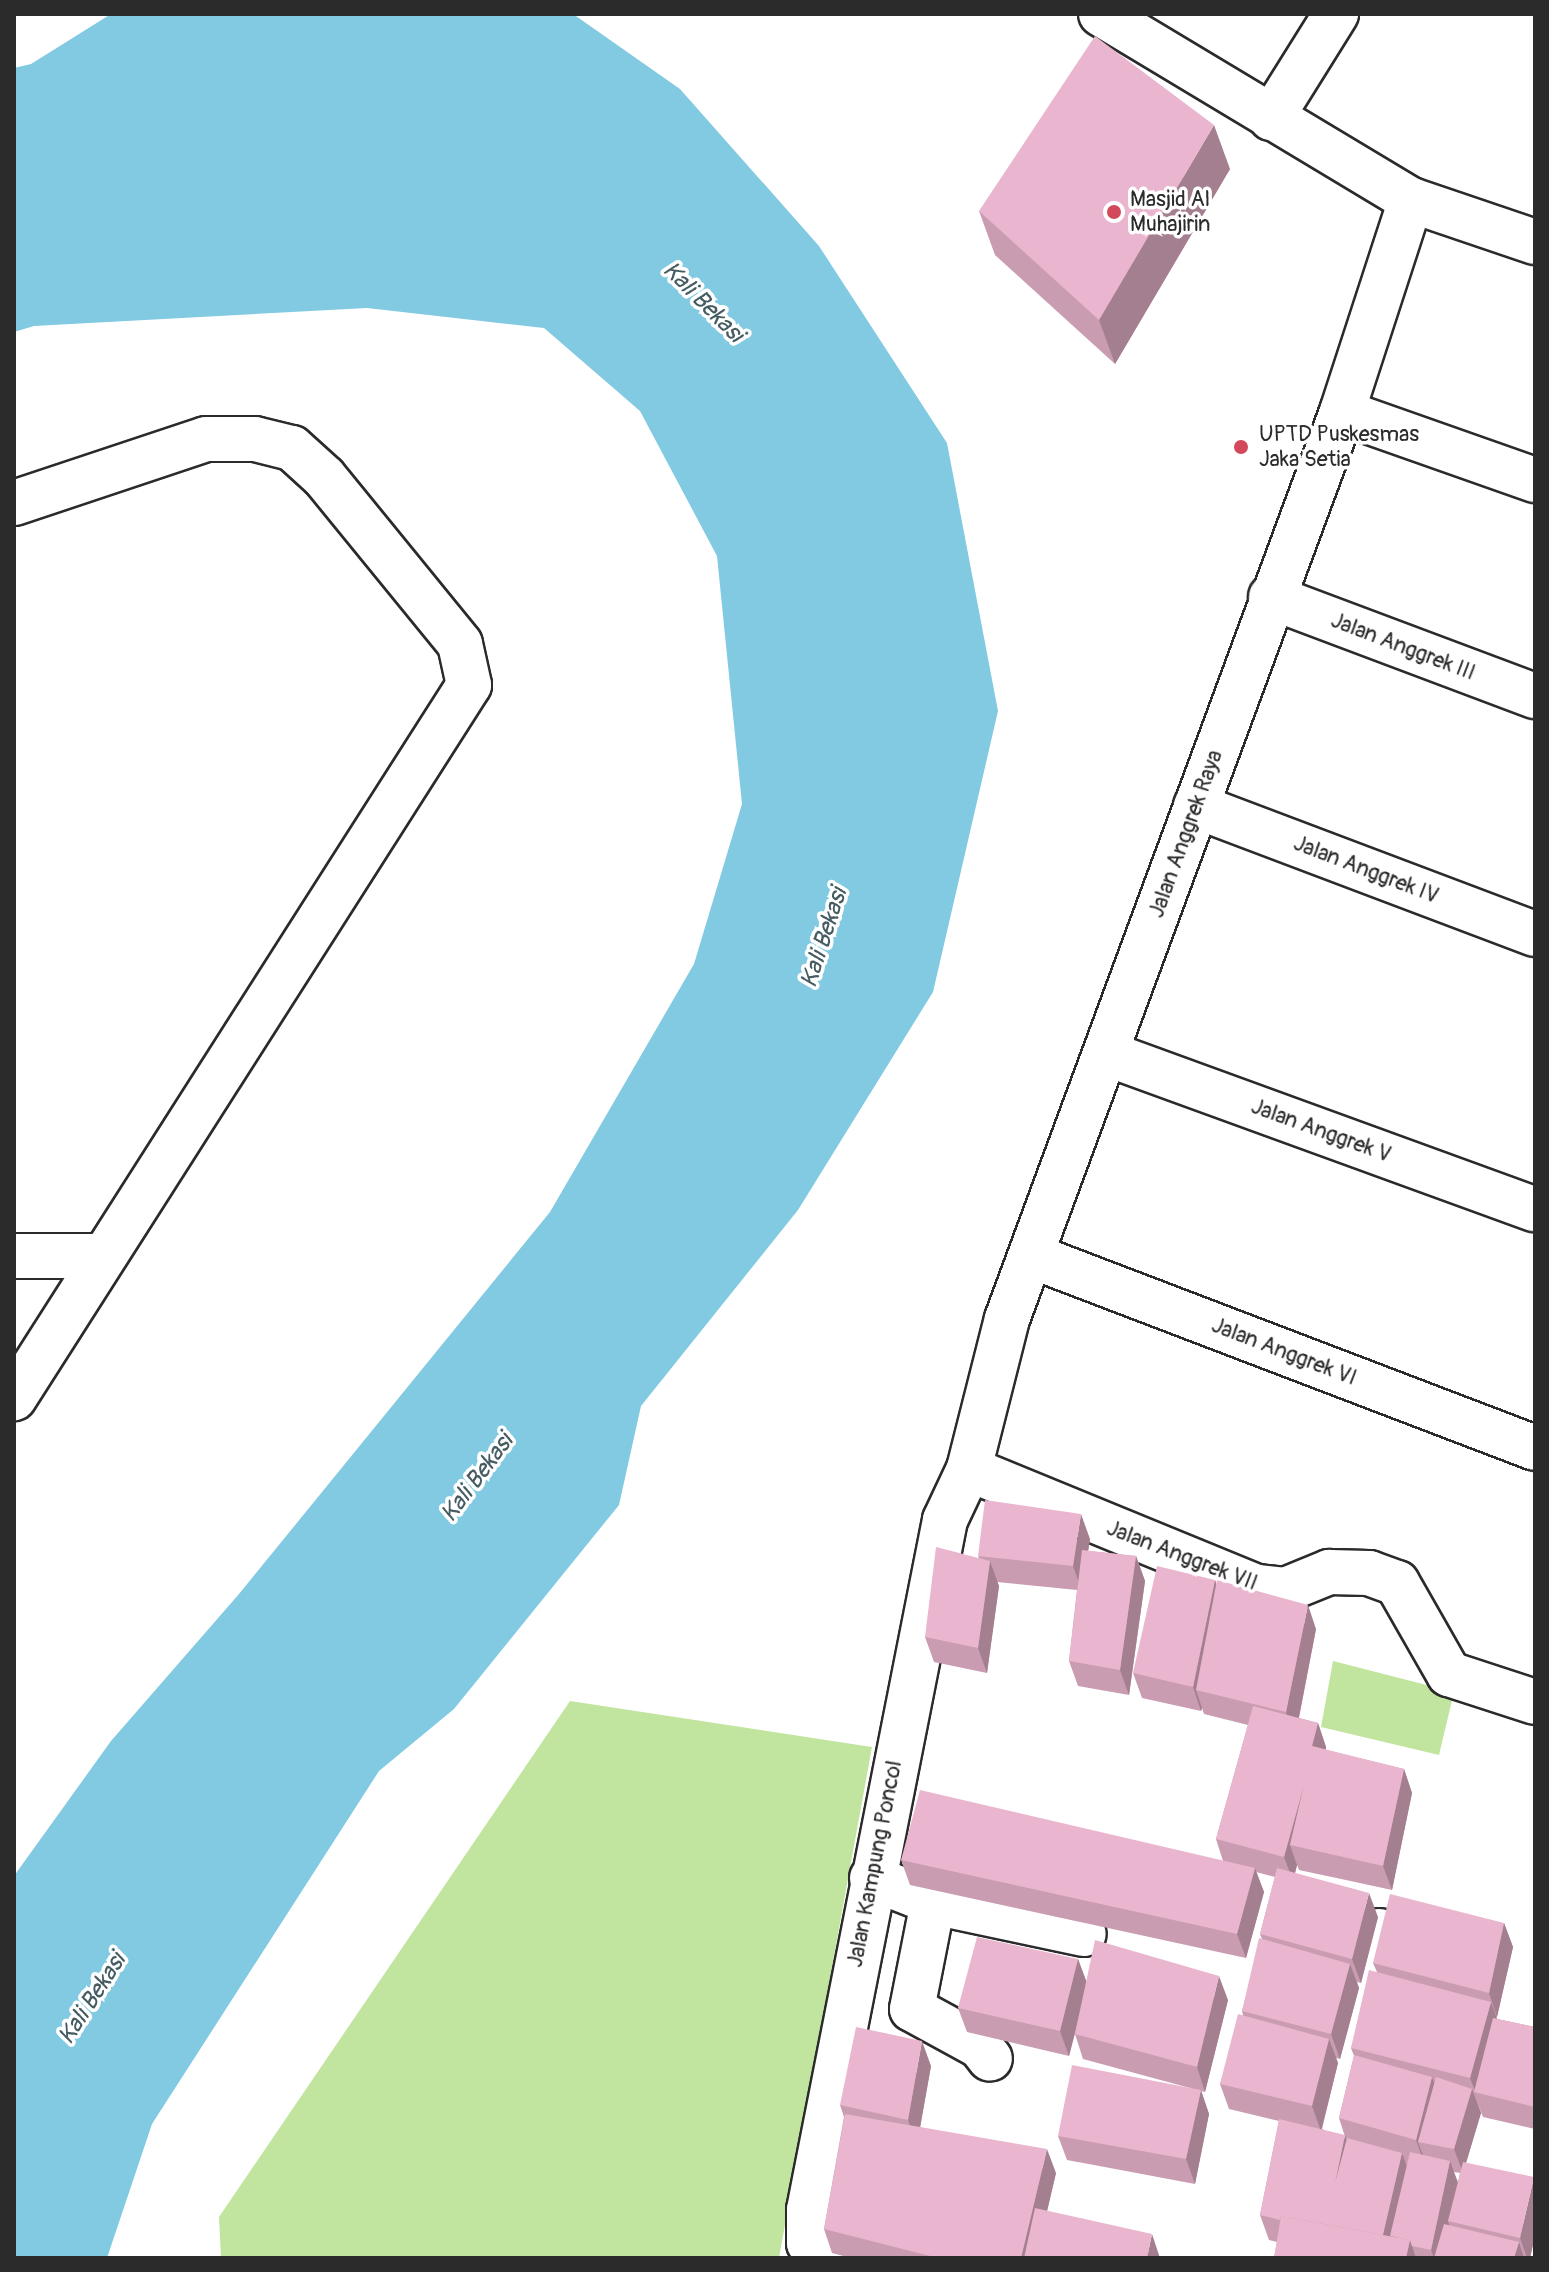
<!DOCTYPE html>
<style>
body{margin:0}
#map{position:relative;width:1549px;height:2272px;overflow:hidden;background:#fff;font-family:Pangolin,sans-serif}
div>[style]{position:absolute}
.green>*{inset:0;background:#c1e59f}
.water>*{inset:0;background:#81cae2}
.roads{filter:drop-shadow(2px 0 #2b2b2b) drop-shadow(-2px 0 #2b2b2b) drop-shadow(0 2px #2b2b2b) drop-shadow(0 -2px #2b2b2b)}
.street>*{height:44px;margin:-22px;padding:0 22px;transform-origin:22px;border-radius:22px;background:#fff}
.wall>*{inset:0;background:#c99cb1}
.shaded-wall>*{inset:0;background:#a47f90}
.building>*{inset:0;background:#eab5ce}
.dots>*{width:22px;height:22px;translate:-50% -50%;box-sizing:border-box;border:4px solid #fff;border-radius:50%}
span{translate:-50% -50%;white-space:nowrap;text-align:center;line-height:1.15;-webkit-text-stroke:7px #fff;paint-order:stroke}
.poi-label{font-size:22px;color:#2b2b2b}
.left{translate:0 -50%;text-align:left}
.street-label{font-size:22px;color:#2b2b2b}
.water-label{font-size:24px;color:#455b62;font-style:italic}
.frame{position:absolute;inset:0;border:16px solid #2b2b2b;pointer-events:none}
</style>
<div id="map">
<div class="green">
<i style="clip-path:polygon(1333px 1661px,1454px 1692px,1439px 1755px,1321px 1727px)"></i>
<i style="clip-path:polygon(570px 1701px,872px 1747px,779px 2258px,221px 2258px,219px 2217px)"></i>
</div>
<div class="water">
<i style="clip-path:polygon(111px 14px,573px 14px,680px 89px,819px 246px,947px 443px,998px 711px,933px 992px,798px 1210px,641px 1406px,619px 1505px,454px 1709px,379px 1771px,152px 2124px,107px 2258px,14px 2258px,14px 1876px,111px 1741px,239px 1594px,550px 1212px,694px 964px,742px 804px,717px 556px,640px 411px,544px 328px,367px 308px,34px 326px,14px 332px,14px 68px,31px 64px)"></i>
</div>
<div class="roads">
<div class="street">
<i style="left:1101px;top:14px;width:362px;rotate:31deg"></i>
<i style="left:1411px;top:200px;width:131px;rotate:18.7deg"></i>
<i style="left:1271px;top:118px;width:123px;rotate:-58deg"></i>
<i style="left:1342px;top:412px;width:205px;rotate:19.4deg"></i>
<i style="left:14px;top:503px;width:202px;rotate:-18.4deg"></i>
<i style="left:206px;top:439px;width:49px"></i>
<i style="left:255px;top:439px;width:38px;rotate:14deg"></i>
<i style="left:292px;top:448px;width:43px;rotate:42.2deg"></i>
<i style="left:324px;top:477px;width:215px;rotate:50.8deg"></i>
<i style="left:460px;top:644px;width:42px;rotate:77.6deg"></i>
<i style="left:469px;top:685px;width:846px;rotate:122.54deg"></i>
<i style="left:1271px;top:597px;width:282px;rotate:20.6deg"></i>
<i style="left:1196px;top:806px;width:362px;rotate:20.7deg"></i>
<i style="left:1108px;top:1054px;width:454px;rotate:20deg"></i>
<i style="left:14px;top:1256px;width:87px"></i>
<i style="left:1032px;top:1256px;width:538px;rotate:20.89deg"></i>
<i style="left:969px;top:1469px;width:311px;rotate:22.3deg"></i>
<i style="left:1257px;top:1587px;width:28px;rotate:6deg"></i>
<i style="left:1285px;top:1590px;width:48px;rotate:-22.2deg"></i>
<i style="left:1329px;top:1572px;width:40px;rotate:1.4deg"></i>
<i style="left:1369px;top:1573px;width:30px;rotate:20deg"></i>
<i style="left:1397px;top:1583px;width:105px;rotate:60.3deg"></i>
<i style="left:1449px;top:1674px;width:90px;rotate:18deg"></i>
<i style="left:872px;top:1878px;width:66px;rotate:21.5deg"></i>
<i style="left:933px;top:1902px;width:154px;rotate:12deg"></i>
<i style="left:933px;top:1902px;width:109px;rotate:101.1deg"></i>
<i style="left:912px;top:2009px;width:77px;rotate:28.6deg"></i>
<i style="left:980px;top:2046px;width:16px;rotate:52deg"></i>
<i style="left:1379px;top:1931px;width:184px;rotate:103.5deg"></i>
<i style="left:1336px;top:2110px;width:42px;rotate:76.3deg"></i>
<i style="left:1346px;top:2151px;width:39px;rotate:19deg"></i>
<i style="left:824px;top:2258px;width:21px;rotate:-135deg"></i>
<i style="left:809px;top:2243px;width:33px;rotate:-90deg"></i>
<i style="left:809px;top:2210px;width:703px;rotate:-78.85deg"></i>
<i style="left:945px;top:1520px;width:56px;rotate:-64.8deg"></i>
<i style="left:969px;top:1469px;width:155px;rotate:-75.8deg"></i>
<i style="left:1007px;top:1319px;width:967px;rotate:-69.73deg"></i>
<i style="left:1342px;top:412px;width:223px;rotate:-72deg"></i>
</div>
</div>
<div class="wall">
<i style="clip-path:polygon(1230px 169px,1115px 364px,995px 255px,979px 211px)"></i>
<i style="clip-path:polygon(1090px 1539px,1088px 1551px,1136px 1556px,1145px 1581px,1129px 1695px,1078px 1686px,1069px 1661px,1077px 1590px,997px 1582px,999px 1586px,987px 1673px,934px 1662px,925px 1637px,979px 1558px,978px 1556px)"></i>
<i style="clip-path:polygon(evenodd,1215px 1580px,1216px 1584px,1316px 1629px,1299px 1718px,1318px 1723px,1326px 1747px,1326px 1750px,1404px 1769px,1412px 1793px,1392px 1890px,1299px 1870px,1297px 1865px,1295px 1873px,1378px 1917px,1361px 1983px,1357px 1982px,1359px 1988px,1340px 2059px,1336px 2058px,1338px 2063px,1322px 2129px,1346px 2140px,1339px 2118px,1354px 2056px,1351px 2048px,1377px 1972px,1373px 1963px,1504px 1923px,1513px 1947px,1497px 2017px,1496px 2017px,1497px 2019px,1535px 2027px,1535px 2129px,1483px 2117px,1477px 2102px,1481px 2113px,1466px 2163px,1535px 2236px,1530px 2258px,1274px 2258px,1277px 2242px,1269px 2240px,1260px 2215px,1279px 2121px,1229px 2109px,1220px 2084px,1243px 2015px,1242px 2011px,1262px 1939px,1260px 1934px,1275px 1877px,1256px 1872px,1264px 1892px,1246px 1958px,910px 1885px,901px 1860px,1223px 1861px,1216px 1839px,1248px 1725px,1204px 1714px,1202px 1708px,1201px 1711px,1142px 1698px,1133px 1673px,1215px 1580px,1454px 2172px,1460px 2173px,1458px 2182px,1454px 2172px)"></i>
<i style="clip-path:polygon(1078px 1959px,1086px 1981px,1228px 2000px,1205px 2092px,1201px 2091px,1209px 2114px,1195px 2184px,1067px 2160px,1058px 2136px,1190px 2088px,1083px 2059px,1075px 2034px,1069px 2056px,967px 2032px,958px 2008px)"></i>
<i style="clip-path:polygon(931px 2066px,920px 2127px,1056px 2173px,1047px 2211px,1160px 2258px,851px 2258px,832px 2253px,824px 2229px,844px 2117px,840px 2105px)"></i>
</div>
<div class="shaded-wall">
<i style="clip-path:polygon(1214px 125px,1230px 169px,1115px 364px,1099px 320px)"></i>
<i style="clip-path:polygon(1081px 1514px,1090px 1539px,1082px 1591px,1073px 1566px)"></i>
<i style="clip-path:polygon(1136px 1556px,1145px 1581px,1129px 1695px,1120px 1670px)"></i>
<i style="clip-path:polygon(990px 1561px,999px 1586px,987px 1673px,978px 1648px)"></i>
<i style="clip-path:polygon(1215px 1580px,1224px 1605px,1196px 1690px,1202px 1708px,1201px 1711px,1193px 1687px)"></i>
<i style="clip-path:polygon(1308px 1605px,1316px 1629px,1295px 1737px,1286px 1712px)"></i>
<i style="clip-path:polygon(1318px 1723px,1326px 1747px,1321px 1771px,1312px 1746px)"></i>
<i style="clip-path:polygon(1404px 1769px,1412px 1793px,1392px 1890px,1383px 1866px)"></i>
<i style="clip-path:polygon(1304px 1785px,1290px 1845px,1297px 1865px,1293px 1881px,1284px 1857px)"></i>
<i style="clip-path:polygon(1255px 1868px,1264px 1892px,1246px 1958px,1237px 1934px)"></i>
<i style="clip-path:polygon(1369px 1893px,1378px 1917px,1361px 1983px,1352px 1959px)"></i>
<i style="clip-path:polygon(1504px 1923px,1513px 1947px,1497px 2017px,1489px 1993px)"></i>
<i style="clip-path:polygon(1078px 1959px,1087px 1983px,1069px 2056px,1060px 2031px)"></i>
<i style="clip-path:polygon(1350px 1964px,1359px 1988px,1340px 2059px,1331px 2034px)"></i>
<i style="clip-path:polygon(1219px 1976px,1228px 2000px,1205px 2092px,1197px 2067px)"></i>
<i style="clip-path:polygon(1491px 2002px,1500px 2027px,1476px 2093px,1470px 2078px)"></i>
<i style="clip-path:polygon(1329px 2039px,1338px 2063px,1321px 2131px,1312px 2106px)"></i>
<i style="clip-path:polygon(922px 2041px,931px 2066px,917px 2145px,908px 2120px)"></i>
<i style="clip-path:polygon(1432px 2077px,1441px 2101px,1418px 2142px,1426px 2163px,1425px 2165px,1416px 2140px)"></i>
<i style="clip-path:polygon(1472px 2089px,1481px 2113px,1463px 2173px,1454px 2149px)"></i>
<i style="clip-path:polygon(1201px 2090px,1209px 2114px,1195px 2184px,1186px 2159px)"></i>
<i style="clip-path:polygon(1345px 2135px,1354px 2159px,1335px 2183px)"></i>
<i style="clip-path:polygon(1047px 2149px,1056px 2173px,1036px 2258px,1021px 2258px)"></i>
<i style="clip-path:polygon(1402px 2153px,1411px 2178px,1396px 2242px,1381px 2241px)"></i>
<i style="clip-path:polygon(1450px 2161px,1459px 2186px,1448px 2221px,1450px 2227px,1443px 2258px,1434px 2258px,1431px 2250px)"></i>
<i style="clip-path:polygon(1534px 2177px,1535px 2180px,1535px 2236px,1530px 2258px,1527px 2258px,1520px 2238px)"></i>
<i style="clip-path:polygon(1152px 2234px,1160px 2258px,1147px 2258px)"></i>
<i style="clip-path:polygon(1410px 2240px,1416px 2258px,1406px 2258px)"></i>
<i style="clip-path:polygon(1519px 2242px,1524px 2258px,1514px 2258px)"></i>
</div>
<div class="building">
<i style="clip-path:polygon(1095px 36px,1214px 125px,1099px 320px,979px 211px)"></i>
<i style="clip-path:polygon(985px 1500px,1081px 1514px,1073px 1566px,978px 1556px)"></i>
<i style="clip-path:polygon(936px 1547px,990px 1561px,978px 1648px,925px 1637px)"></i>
<i style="clip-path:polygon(1082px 1550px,1136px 1556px,1120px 1670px,1069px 1661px)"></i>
<i style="clip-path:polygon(1157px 1566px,1215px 1580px,1193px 1687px,1133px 1673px)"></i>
<i style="clip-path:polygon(1217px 1580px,1308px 1605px,1286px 1712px,1196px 1690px)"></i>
<i style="clip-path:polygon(1253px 1706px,1318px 1723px,1312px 1746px,1404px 1769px,1383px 1866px,1290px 1845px,1304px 1785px,1284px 1857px,1216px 1839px)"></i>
<i style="clip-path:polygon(920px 1790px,1255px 1868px,1237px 1934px,901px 1860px)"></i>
<i style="clip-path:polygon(1277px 1868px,1369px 1893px,1352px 1959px,1260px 1934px)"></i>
<i style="clip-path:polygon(1390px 1894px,1504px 1923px,1489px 1993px,1373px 1963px)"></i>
<i style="clip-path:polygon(977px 1937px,1078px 1959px,1060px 2031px,958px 2008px)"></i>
<i style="clip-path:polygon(1259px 1938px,1350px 1964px,1331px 2034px,1242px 2011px)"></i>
<i style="clip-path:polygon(1095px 1940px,1219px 1976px,1197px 2067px,1075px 2034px)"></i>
<i style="clip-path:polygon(1369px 1970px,1491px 2002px,1470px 2078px,1351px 2048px)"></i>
<i style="clip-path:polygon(1238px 2014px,1329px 2039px,1312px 2106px,1220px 2084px)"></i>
<i style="clip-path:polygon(1493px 2018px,1535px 2027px,1535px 2107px,1474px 2092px)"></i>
<i style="clip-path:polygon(856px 2027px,922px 2041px,908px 2120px,840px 2105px)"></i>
<i style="clip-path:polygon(1354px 2055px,1432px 2077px,1416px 2140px,1339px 2118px)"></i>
<i style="clip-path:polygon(1072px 2065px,1201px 2090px,1186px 2159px,1058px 2136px)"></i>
<i style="clip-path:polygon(1436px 2077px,1472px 2089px,1454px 2149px,1418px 2142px)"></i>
<i style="clip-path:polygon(845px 2114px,1047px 2149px,1021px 2258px,938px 2258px,824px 2229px)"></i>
<i style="clip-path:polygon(1279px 2119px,1345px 2135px,1335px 2183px,1347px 2138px,1402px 2153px,1383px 2235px,1281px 2216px,1280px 2220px,1260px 2215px)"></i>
<i style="clip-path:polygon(1410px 2152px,1450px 2161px,1431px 2250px,1412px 2246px,1410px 2240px,1390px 2236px)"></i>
<i style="clip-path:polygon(1463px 2162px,1534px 2177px,1520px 2238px,1448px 2221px)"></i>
<i style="clip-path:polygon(1035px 2208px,1152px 2234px,1147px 2258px,1024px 2258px)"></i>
<i style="clip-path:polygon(1281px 2216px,1410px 2240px,1406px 2258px,1274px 2258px)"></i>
<i style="clip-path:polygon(1444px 2224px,1519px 2242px,1514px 2258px,1434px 2258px)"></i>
</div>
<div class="dots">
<i style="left:1114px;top:212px;background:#d1495b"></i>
<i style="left:1241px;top:447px;background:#d1495b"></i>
</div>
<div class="poi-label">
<span class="left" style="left:1130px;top:212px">Masjid Al<br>Muhajirin</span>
<span class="left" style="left:1259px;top:447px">UPTD Puskesmas<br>Jaka Setia</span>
</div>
<div class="street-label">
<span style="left:1403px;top:647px;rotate:21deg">Jalan Anggrek III</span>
<span style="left:1186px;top:834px;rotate:-70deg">Jalan Anggrek Raya</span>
<span style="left:1366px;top:870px;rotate:21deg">Jalan Anggrek IV</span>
<span style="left:1321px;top:1131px;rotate:20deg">Jalan Anggrek V</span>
<span style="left:1284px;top:1352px;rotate:21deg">Jalan Anggrek VI</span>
<span style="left:1182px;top:1556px;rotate:21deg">Jalan Anggrek VII</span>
<span style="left:875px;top:1864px;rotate:-79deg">Jalan Kampung Poncol</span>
</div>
<div class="water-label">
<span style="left:703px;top:302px;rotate:45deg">Kali Bekasi</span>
<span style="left:824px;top:938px;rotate:-72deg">Kali Bekasi</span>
<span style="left:477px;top:1478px;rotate:-53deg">Kali Bekasi</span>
<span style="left:92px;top:1999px;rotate:-57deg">Kali Bekasi</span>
</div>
<div class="frame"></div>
</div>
